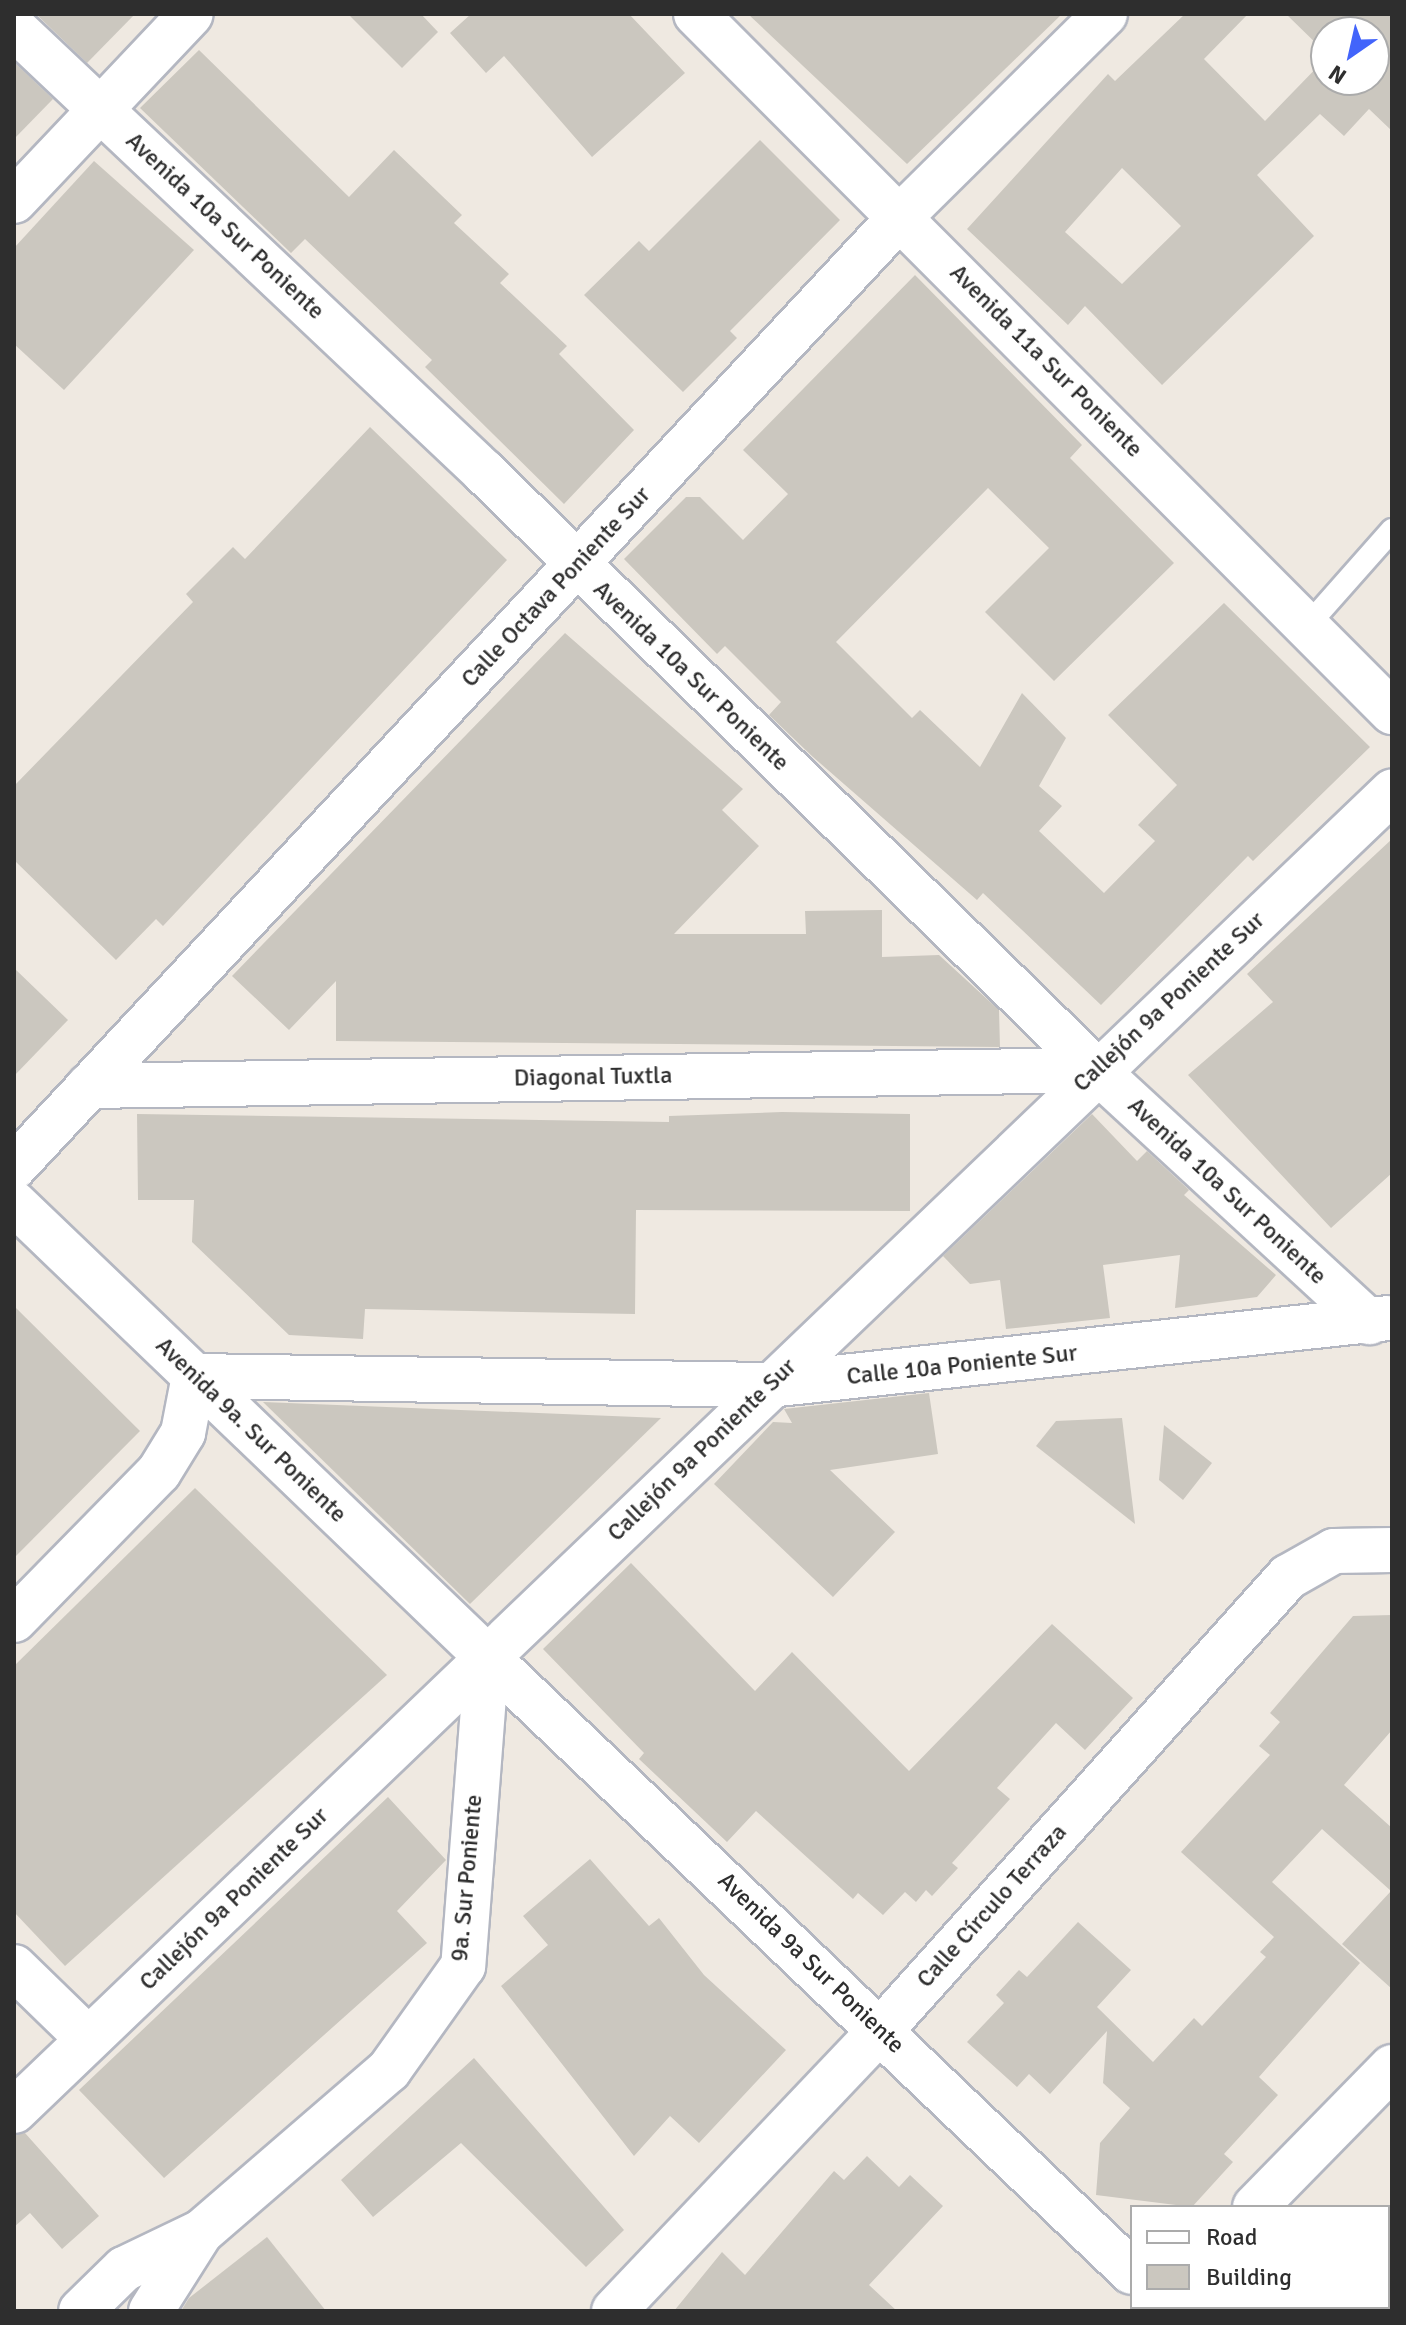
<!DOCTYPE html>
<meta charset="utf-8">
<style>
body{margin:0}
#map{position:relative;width:1406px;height:2325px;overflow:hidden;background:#efe9e1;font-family:Signika,sans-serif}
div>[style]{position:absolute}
.building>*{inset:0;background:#cbc7bf}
.roads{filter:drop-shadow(2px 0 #b4b7c1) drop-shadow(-2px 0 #b4b7c1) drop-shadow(0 2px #b4b7c1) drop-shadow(0 -2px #b4b7c1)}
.lane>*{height:22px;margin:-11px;padding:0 11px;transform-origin:11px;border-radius:11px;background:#fff}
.street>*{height:44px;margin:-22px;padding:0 22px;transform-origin:22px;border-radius:22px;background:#fff}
.secondary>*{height:44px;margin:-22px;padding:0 22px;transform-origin:22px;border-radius:22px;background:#fff}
span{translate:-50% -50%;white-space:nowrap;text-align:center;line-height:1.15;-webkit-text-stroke:8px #fff;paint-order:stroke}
.street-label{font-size:24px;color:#2e2e2e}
.frame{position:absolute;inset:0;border:16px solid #2e2e2e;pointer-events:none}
.legend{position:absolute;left:1130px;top:2205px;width:260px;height:104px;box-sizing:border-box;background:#fff;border:2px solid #ababab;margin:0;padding:10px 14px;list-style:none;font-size:24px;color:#2e2e2e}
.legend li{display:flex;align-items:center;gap:16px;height:40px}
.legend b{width:40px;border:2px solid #ababab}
.north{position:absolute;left:1310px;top:16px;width:80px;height:80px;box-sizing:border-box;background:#fff;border:2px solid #ababab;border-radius:50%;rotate:214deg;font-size:22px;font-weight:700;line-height:32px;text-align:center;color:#2e2e2e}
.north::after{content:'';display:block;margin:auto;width:28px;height:36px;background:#4264fb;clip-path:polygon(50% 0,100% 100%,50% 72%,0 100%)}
</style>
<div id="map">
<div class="building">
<i style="clip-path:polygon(36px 14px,135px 14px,87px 63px)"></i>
<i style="clip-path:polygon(348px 14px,421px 14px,438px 32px,402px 68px)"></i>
<i style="clip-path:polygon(471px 14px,629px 14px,685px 73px,592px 157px,504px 56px,486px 73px,450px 33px)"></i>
<i style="clip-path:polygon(748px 14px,1062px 14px,907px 164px)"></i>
<i style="clip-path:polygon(evenodd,1185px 14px,1248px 14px,1204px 59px,1265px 121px,1326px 58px,1326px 80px,1374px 80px,1374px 32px,1326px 32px,1326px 53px,1286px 14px,1392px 14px,1392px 131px,1369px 109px,1344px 136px,1320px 114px,1257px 175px,1314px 236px,1162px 385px,1085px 306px,1068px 325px,967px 229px,1108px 74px,1115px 81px,1185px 14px,1122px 168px,1181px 226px,1122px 284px,1065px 232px,1122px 168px)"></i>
<i style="clip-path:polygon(199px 50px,349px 197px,394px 150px,462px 215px,454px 223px,509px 274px,500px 283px,567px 346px,559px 354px,634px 430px,564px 504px,425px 367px,432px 360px,305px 239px,291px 253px,140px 108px)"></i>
<i style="clip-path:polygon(14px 62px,53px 99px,14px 139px)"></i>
<i style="clip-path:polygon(760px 140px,840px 220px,730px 331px,737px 338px,683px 392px,584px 295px,639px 241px,649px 251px)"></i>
<i style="clip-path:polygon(94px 161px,194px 250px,64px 390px,14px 344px,14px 248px)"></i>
<i style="clip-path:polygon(915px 275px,1082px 445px,1070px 458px,1174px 563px,1054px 681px,985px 612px,1049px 548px,988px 488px,836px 642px,912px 718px,920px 710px,980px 767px,1022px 693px,1066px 738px,1039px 786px,1062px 806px,1039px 831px,1104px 893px,1155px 841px,1138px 825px,1177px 785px,1108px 715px,1224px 603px,1370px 747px,1253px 861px,1248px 856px,1101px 1005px,983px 893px,977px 900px,813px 757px,769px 715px,781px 702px,725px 646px,717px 654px,624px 559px,686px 497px,700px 497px,743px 540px,788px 494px,743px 450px)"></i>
<i style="clip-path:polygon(370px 427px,507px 560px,163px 926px,156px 919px,116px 960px,14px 860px,14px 786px,193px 602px,186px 594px,233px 547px,245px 559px)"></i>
<i style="clip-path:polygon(565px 633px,743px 789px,722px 810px,759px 846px,674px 934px,806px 934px,805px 911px,882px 910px,882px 957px,939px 955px,999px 1010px,1000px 1047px,336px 1041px,336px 981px,289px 1030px,232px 976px)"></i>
<i style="clip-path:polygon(1392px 839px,1392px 1173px,1331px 1228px,1188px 1075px,1273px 1002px,1247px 974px)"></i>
<i style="clip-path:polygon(14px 968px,68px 1020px,14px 1076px)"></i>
<i style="clip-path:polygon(782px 1112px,910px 1114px,910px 1211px,636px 1210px,635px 1314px,365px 1309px,363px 1339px,289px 1335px,192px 1242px,194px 1200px,138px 1200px,137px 1114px,669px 1122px,669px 1116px)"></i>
<i style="clip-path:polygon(1092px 1114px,1137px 1161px,1147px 1151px,1189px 1190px,1184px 1195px,1276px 1275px,1257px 1297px,1175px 1308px,1180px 1255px,1103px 1265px,1110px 1318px,1006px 1329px,1000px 1280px,970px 1284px,943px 1256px)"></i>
<i style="clip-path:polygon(14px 1306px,140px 1431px,14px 1558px)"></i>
<i style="clip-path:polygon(929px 1393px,938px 1454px,830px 1470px,895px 1532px,833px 1597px,714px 1484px,773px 1422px,792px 1423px,784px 1409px)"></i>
<i style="clip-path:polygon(263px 1402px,661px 1418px,470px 1604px)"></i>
<i style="clip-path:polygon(1122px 1418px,1135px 1524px,1036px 1446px,1056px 1421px)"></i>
<i style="clip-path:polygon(1164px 1425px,1212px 1463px,1183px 1500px,1159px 1480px)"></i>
<i style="clip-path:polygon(195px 1488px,387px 1675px,65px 1966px,14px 1912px,14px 1666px)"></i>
<i style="clip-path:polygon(631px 1563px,755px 1691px,792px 1652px,909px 1771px,1052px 1624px,1133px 1698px,1085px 1750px,1056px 1723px,997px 1788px,1010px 1799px,952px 1863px,958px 1868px,932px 1896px,926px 1890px,916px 1902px,905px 1892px,883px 1915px,858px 1893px,853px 1899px,756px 1811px,727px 1842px,639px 1759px,644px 1753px,543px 1649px)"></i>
<i style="clip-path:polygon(1392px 1615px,1392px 1730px,1344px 1785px,1392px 1828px,1392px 1989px,1342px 1944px,1391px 1891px,1322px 1829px,1272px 1882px,1360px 1963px,1259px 2077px,1278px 2095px,1224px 2154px,1233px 2162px,1192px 2207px,1096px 2195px,1100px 2143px,1130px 2108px,1103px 2083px,1107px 2031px,1050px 2094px,1029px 2074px,1017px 2087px,967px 2042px,1004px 2003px,996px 1995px,1019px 1970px,1027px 1977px,1078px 1922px,1131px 1970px,1097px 2007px,1153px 2062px,1194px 2018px,1202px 2026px,1266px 1957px,1260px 1952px,1274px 1937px,1181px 1852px,1270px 1755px,1259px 1746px,1280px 1722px,1270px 1713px,1353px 1616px)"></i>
<i style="clip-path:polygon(388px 1797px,446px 1860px,397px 1911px,427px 1943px,164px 2178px,79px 2090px)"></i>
<i style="clip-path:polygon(590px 1859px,649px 1926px,659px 1918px,704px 1975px,786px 2050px,699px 2143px,670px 2116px,634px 2156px,501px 1986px,548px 1945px,523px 1916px)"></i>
<i style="clip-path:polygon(474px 2058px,624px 2230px,586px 2267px,461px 2143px,373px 2217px,341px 2180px)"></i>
<i style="clip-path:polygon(25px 2133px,99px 2216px,62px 2249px,30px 2213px,14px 2227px,14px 2135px)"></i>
<i style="clip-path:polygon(867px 2156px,899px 2187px,910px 2175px,943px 2206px,869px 2285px,897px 2311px,674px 2311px,722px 2252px,745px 2275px,834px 2171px,844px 2180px)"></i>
<i style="clip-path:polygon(267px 2237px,326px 2311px,181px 2311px,189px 2298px)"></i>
</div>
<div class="roads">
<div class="lane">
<i style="left:1308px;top:625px;width:127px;rotate:-48.5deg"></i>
</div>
<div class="street">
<i style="left:696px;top:14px;width:986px;rotate:45.08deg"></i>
<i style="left:14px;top:28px;width:647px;rotate:43.37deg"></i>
<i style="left:484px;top:472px;width:856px;rotate:44.34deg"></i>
<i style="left:1096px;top:1070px;width:372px;rotate:42.7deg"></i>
<i style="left:14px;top:201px;width:257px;rotate:-46.6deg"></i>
<i style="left:89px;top:1086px;width:1007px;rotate:-0.91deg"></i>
<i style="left:14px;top:1167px;width:1300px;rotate:-46.99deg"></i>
<i style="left:901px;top:216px;width:287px;rotate:-44.7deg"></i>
<i style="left:14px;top:1620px;width:207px;rotate:-45.6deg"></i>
<i style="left:159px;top:1472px;width:46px;rotate:-58.4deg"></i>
<i style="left:183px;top:1433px;width:58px;rotate:-79.1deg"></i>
<i style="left:194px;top:1376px;width:575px;rotate:0.9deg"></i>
<i style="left:769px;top:1385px;width:624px;rotate:-6.17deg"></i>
<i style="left:487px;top:1657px;width:891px;rotate:43.64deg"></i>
<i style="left:14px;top:1967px;width:103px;rotate:44.2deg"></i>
<i style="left:14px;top:2111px;width:1908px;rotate:-43.75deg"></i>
<i style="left:1255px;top:2207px;width:196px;rotate:-45.6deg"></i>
<i style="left:1169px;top:2307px;width:6px;rotate:45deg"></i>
<i style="left:614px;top:2311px;width:389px;rotate:-46.5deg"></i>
<i style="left:882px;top:2029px;width:608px;rotate:-48.07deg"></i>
<i style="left:1288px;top:1577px;width:53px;rotate:-29.5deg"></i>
<i style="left:1334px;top:1551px;width:58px;rotate:-1deg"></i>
</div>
<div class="secondary">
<i style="left:14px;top:1203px;width:656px;rotate:43.83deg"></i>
<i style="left:487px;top:1657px;width:310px;rotate:94.4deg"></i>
<i style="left:463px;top:1966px;width:128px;rotate:125.4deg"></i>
<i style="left:389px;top:2070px;width:248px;rotate:139.2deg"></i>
<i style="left:201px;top:2232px;width:85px;rotate:154.3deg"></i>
<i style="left:124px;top:2269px;width:60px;rotate:135.7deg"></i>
<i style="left:151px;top:2311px;width:93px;rotate:-57.7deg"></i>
</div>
</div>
<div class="street-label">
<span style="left:225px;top:226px;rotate:43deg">Avenida 10a Sur Poniente</span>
<span style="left:1046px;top:361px;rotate:45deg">Avenida 11a Sur Poniente</span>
<span style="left:556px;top:587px;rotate:-47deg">Calle Octava Poniente Sur</span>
<span style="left:691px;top:676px;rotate:44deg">Avenida 10a Sur Poniente</span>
<span style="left:1169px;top:1002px;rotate:-43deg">Callejón 9a Poniente Sur</span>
<span style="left:593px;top:1077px;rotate:-1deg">Diagonal Tuxtla</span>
<span style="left:1227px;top:1191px;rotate:43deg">Avenida 10a Sur Poniente</span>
<span style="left:962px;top:1365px;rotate:-6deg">Calle 10a Poniente Sur</span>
<span style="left:251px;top:1430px;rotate:44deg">Avenida 9a. Sur Poniente</span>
<span style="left:702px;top:1450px;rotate:-44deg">Callejón 9a Poniente Sur</span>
<span style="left:467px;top:1878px;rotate:-85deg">9a. Sur Poniente</span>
<span style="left:234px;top:1899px;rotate:-44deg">Callejón 9a Poniente Sur</span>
<span style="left:992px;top:1906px;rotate:-48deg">Calle Círculo Terraza</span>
<span style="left:811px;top:1963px;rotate:44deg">Avenida 9a Sur Poniente</span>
</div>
<div class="frame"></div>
<ul class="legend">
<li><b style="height:10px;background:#fff"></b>Road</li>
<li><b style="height:22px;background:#cbc7bf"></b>Building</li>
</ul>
<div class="north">N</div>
</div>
